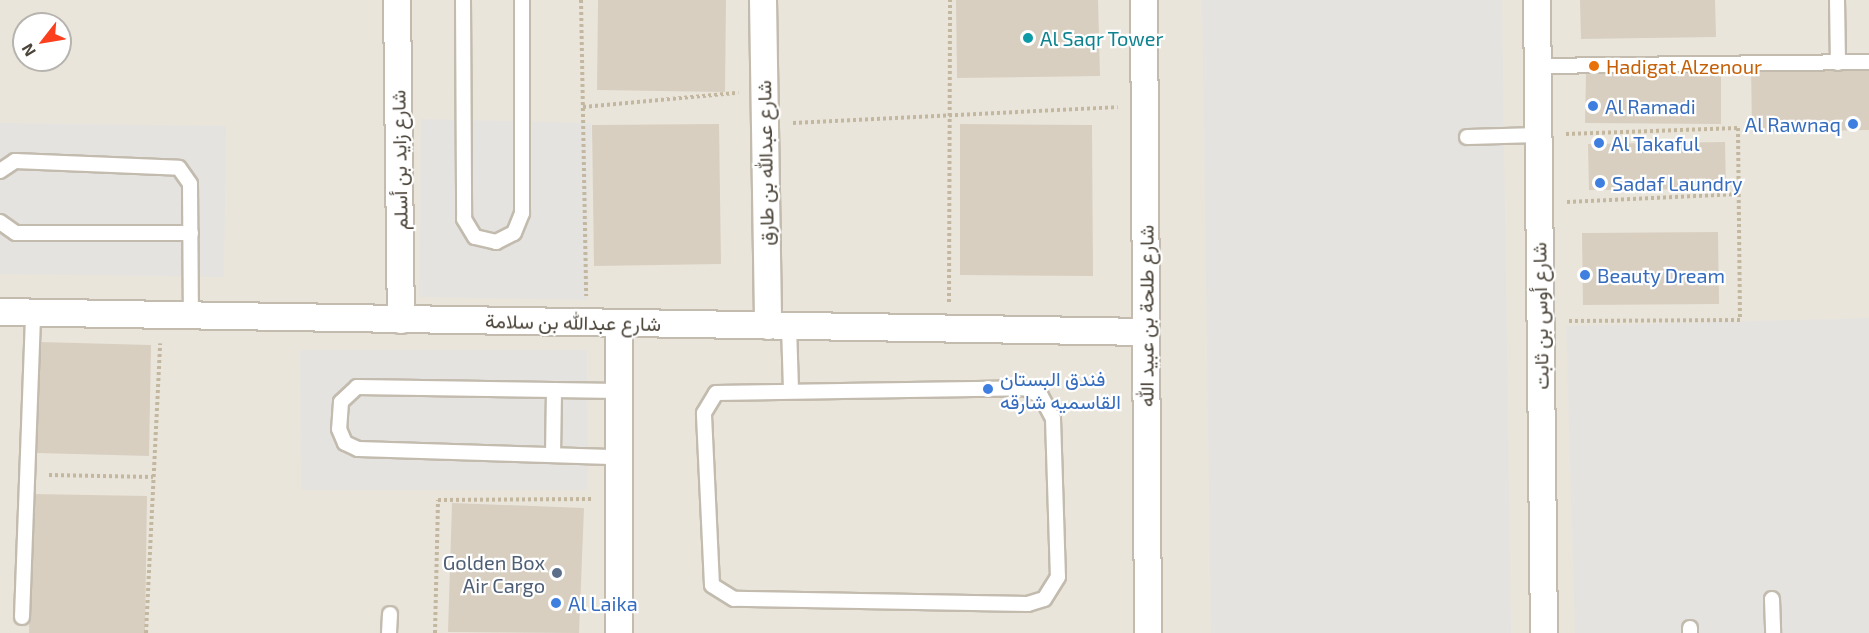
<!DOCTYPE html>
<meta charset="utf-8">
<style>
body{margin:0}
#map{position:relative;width:1869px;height:633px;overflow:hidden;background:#f6f3ec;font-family:"Exo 2",Vazirmatn,sans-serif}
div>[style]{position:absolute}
.residential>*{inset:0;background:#eae5da}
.parking>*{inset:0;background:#e5e3e0}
.building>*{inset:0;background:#d8cfc1}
.path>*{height:4px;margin-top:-2px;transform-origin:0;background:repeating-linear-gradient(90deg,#c4b79f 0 3px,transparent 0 6px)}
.roads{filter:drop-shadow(2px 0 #c2bbae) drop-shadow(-2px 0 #c2bbae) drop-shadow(0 2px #c2bbae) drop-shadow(0 -2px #c2bbae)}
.service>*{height:14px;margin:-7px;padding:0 7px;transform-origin:7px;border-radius:7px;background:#fff}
.minor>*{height:26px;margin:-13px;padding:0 13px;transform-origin:13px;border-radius:13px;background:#fff}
.dots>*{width:16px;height:16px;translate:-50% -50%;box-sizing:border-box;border:3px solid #fff;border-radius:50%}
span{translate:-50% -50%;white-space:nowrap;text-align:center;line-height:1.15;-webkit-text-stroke:4.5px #fff;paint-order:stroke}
.culture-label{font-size:20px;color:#0d838f}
.left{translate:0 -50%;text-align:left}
.food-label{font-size:20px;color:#c56008}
.shop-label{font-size:20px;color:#366cbe}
.right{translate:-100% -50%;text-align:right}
.street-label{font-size:20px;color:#4b4439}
.service-label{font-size:20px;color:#4e5e75}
.north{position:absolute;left:12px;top:12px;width:60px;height:60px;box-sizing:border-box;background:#fff;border:2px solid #b7b4b0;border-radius:50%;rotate:239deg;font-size:16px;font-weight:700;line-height:24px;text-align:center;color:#4b4439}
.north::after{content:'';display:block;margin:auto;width:21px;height:27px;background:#fc3f1d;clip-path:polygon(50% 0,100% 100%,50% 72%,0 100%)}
</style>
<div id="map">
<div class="residential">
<i style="clip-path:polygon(evenodd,0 0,1869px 0,1869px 633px,0 633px,0 0,24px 24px,60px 24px,60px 60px,24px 60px,24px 24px)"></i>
</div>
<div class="parking">
<i style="clip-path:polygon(1202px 0,1502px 0,1511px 633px,1211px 633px)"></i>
<i style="clip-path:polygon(421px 119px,591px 123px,588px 300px,419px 297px)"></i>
<i style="clip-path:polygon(0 123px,226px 126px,224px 277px,0 274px)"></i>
<i style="clip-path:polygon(1869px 318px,1869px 633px,1575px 633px,1566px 326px)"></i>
<i style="clip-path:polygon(300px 350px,587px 350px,588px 490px,301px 490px)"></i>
</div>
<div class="building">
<i style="clip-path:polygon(598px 0,726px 0,725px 92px,597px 90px)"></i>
<i style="clip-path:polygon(956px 0,1098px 0,1100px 76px,957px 78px)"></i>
<i style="clip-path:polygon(1580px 0,1715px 0,1716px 37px,1581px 39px)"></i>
<i style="clip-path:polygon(1869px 65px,1869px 130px,1752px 132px,1751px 67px)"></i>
<i style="clip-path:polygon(1586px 72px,1721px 73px,1721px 124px,1585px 123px)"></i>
<i style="clip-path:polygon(719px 124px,721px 264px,594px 266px,592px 125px)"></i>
<i style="clip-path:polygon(960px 124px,1092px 125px,1093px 276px,960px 275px)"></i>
<i style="clip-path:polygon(1725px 142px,1726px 189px,1589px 190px,1588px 144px)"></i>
<i style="clip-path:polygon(1718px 232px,1719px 304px,1583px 305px,1582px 233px)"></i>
<i style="clip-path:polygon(39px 342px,151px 345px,149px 456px,37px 453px)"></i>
<i style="clip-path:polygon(32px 494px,147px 496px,145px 633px,29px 633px)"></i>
<i style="clip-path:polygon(452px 503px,584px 508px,579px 633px,448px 632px)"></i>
</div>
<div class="path">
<i style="left:581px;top:0;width:296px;rotate:89deg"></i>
<i style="left:583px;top:107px;width:156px;rotate:-5.2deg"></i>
<i style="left:793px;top:123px;width:325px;rotate:-2.8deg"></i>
<i style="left:1566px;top:134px;width:172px;rotate:-2deg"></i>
<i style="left:1738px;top:128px;width:192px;rotate:89.4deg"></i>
<i style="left:1740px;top:320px;width:172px;rotate:179.7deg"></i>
<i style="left:1567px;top:202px;width:172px;rotate:-2.7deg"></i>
<i style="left:949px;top:302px;width:302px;rotate:-89.8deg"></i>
<i style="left:49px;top:475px;width:104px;rotate:1.1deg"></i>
<i style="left:146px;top:633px;width:290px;rotate:-87.2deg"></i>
<i style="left:435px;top:633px;width:133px;rotate:-88.7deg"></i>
<i style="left:438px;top:500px;width:155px;rotate:-0.4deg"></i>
</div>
<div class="roads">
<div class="service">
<i style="left:463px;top:0;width:219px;rotate:89.7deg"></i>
<i style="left:464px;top:219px;width:21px;rotate:59deg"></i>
<i style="left:475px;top:237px;width:22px;rotate:13deg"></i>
<i style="left:496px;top:242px;width:20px;rotate:-27deg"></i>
<i style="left:514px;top:233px;width:22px;rotate:-68deg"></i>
<i style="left:522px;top:213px;width:213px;rotate:-90deg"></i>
<i style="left:1837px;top:0;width:63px;rotate:89.1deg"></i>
<i style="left:1537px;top:66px;width:332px;rotate:-0.7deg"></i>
<i style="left:1467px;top:137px;width:72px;rotate:-1.6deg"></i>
<i style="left:0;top:171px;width:18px;rotate:-34deg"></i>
<i style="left:15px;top:161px;width:164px;rotate:2.4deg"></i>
<i style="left:179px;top:168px;width:19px;rotate:55deg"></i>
<i style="left:190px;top:184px;width:132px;rotate:89.6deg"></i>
<i style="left:0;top:222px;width:19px;rotate:35deg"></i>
<i style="left:16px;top:233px;width:175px"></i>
<i style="left:789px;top:326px;width:64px;rotate:88.2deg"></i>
<i style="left:1025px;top:388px;width:18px;rotate:27deg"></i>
<i style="left:1041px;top:396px;width:26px;rotate:62deg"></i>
<i style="left:1053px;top:419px;width:158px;rotate:88.2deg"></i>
<i style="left:1058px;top:577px;width:26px;rotate:122deg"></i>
<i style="left:1044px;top:599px;width:17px;rotate:163deg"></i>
<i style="left:1028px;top:604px;width:294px;rotate:-179deg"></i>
<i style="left:734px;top:599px;width:26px;rotate:-148deg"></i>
<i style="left:712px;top:585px;width:172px;rotate:-92.7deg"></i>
<i style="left:704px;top:413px;width:23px;rotate:-59deg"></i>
<i style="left:716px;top:393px;width:309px;rotate:-0.9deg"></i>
<i style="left:619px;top:391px;width:262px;rotate:-179.1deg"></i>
<i style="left:357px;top:387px;width:22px;rotate:137deg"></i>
<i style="left:341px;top:402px;width:27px;rotate:94deg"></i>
<i style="left:339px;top:429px;width:15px;rotate:67deg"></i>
<i style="left:345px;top:443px;width:14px;rotate:25deg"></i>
<i style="left:358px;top:449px;width:261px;rotate:1.8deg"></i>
<i style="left:553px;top:455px;width:65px;rotate:-89.1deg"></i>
<i style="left:1772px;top:599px;width:34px;rotate:88deg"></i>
<i style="left:22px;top:617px;width:304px;rotate:-87.9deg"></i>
<i style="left:1690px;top:628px;width:5px;rotate:90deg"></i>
<i style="left:389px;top:633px;width:19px;rotate:-87deg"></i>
</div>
<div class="minor">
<i style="left:397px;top:0;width:320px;rotate:89.3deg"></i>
<i style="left:763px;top:0;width:326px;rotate:89.1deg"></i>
<i style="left:1144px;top:0;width:633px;rotate:89.64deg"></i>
<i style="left:1537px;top:0;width:633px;rotate:89.37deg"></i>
<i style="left:0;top:312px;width:1146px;rotate:1deg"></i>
<i style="left:619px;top:323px;width:310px;rotate:90deg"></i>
</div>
</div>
<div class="dots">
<i style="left:1028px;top:38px;background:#0f9aa8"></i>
<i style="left:1594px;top:66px;background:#e8710a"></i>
<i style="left:1593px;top:106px;background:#3f7fe0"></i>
<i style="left:1853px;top:124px;background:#3f7fe0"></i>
<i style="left:1599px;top:143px;background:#3f7fe0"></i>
<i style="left:1600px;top:183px;background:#3f7fe0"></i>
<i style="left:1585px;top:275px;background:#3f7fe0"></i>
<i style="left:988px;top:389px;background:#3f7fe0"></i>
<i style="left:557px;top:573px;background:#5c6f8a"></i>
<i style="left:556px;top:603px;background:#3f7fe0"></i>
</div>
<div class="culture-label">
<span class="left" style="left:1040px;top:38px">Al Saqr Tower</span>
</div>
<div class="food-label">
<span class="left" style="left:1606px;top:66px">Hadigat Alzenour</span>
</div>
<div class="shop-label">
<span class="left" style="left:1605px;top:106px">Al Ramadi</span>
<span class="right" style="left:1841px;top:124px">Al Rawnaq</span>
<span class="left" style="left:1611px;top:143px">Al Takaful</span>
<span class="left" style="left:1612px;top:183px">Sadaf Laundry</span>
<span class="left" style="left:1597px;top:275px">Beauty Dream</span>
<span class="left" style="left:1000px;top:390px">فندق البستان<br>القاسميه شارقه</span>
<span class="left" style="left:568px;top:603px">Al Laika</span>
</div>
<div class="street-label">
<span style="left:399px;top:160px;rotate:-91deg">شارع زايد بن أسلم</span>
<span style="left:765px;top:163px;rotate:-91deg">شارع عبدالله بن طارق</span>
<span style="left:1146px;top:316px;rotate:-90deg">شارع طلحة بن عبيد الله</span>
<span style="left:1540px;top:316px;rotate:-91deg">شارع أوس بن ثابت</span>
<span style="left:573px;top:322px;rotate:1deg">شارع عبدالله بن سلامة</span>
</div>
<div class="service-label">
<span class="right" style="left:545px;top:574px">Golden Box<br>Air Cargo</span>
</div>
<div class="north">N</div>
</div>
